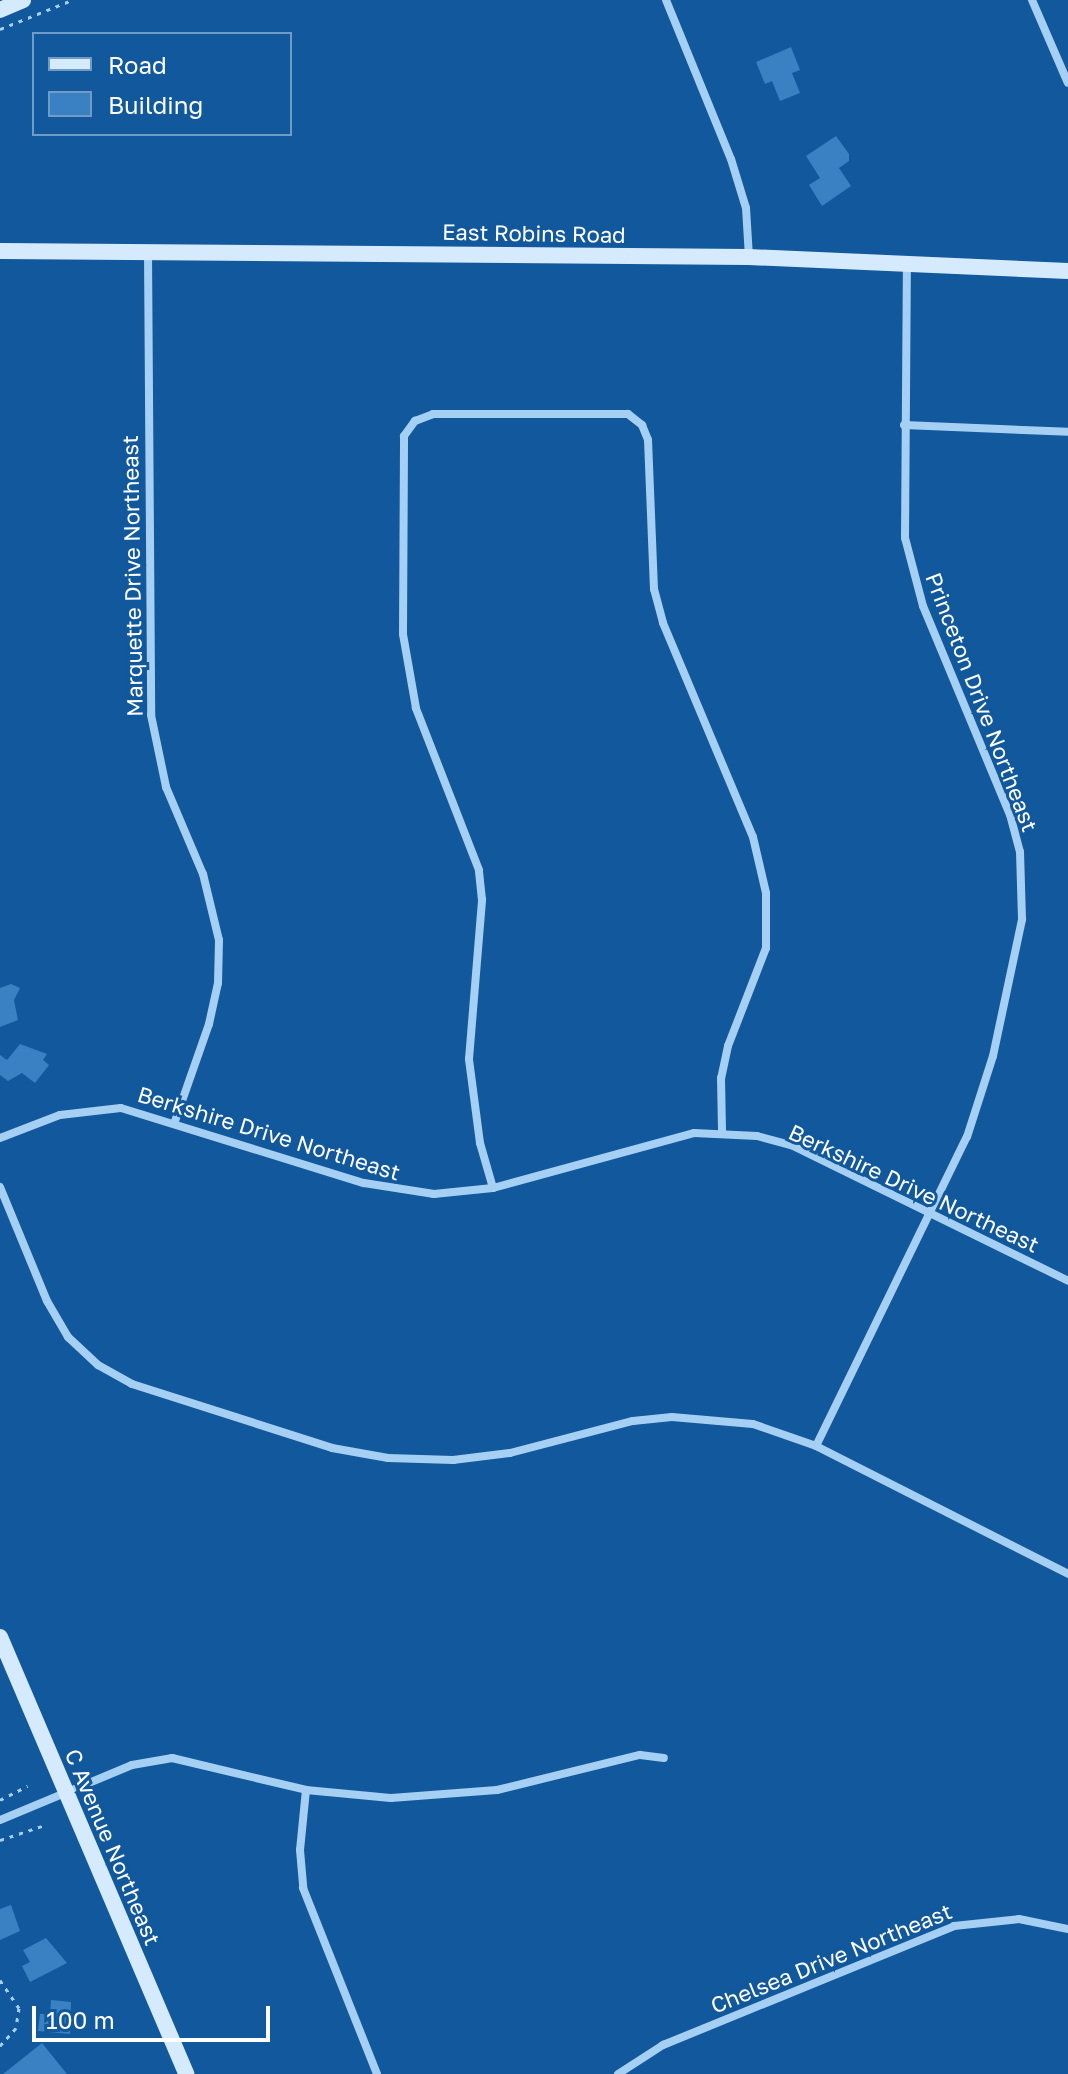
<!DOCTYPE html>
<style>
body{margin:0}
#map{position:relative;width:1068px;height:2074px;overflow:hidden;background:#11589c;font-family:"Golos Text",sans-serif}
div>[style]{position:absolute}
.building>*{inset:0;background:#3a81c3}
.path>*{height:3px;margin-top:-1.5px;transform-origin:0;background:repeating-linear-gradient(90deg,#a6cff4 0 4px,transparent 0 10px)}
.street>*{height:8px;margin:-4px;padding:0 4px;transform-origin:4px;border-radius:4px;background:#a6cff4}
.secondary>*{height:16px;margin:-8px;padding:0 8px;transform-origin:8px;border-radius:8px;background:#d6eafd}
span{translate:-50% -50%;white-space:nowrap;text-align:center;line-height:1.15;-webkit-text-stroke:6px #11589c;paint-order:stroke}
.street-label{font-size:22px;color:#fff}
.legend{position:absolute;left:32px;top:32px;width:260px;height:104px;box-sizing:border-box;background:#11589c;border:2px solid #709bc4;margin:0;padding:10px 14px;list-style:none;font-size:24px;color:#fff}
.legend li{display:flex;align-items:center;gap:16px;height:40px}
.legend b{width:40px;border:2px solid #709bc4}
.scale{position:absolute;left:32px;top:2006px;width:238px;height:36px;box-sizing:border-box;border:4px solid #fff;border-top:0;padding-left:10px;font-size:24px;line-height:28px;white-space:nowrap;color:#fff;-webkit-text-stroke:6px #11589c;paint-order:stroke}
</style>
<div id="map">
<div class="building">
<i style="clip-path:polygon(791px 47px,800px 70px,792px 73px,800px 93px,780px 101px,772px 81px,765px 84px,756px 62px)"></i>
<i style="clip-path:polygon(836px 136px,849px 154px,849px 161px,839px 168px,851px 186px,822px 206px,809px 185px,820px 178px,806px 156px)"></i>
<i style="clip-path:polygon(11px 984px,20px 988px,14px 1000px,18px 1020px,0 1027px,0 988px)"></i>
<i style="clip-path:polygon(20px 1044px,47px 1054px,43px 1060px,49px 1065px,35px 1083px,22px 1073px,8px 1081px,0 1075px,0 1055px,7px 1060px)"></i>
<i style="clip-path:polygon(11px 1905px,20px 1931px,0 1940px,0 1909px)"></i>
<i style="clip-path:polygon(46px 1938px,67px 1963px,30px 1982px,22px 1966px,30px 1962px,23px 1950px)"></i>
<i style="clip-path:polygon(51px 2000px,71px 2002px,70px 2034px,38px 2031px,40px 2014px,50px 2014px)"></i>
<i style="clip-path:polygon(42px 2043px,67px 2074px,3px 2074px)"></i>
</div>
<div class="path">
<i style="left:0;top:29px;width:78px;rotate:-21.9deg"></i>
<i style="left:0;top:1800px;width:31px;rotate:-27deg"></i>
<i style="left:0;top:1840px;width:47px;rotate:-18.4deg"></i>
<i style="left:0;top:1980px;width:34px;rotate:56deg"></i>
<i style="left:19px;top:2008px;width:20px;rotate:99deg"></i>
<i style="left:16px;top:2028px;width:24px;rotate:132deg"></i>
</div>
<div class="street">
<i style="left:666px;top:0;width:172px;rotate:67.8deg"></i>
<i style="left:731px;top:159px;width:51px;rotate:73deg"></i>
<i style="left:746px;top:208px;width:49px;rotate:86.5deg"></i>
<i style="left:1032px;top:0;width:90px;rotate:66.6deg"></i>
<i style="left:148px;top:252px;width:463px;rotate:89.6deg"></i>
<i style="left:151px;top:715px;width:74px;rotate:78.2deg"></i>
<i style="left:166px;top:787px;width:95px;rotate:67deg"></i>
<i style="left:203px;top:874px;width:68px;rotate:76.4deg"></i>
<i style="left:219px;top:940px;width:43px;rotate:91.3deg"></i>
<i style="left:218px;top:983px;width:42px;rotate:102.4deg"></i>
<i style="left:209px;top:1024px;width:103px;rotate:109.3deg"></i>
<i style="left:904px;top:425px;width:164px;rotate:2.4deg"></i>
<i style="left:0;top:1138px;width:64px;rotate:-21deg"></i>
<i style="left:60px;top:1115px;width:61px;rotate:-6.5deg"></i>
<i style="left:121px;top:1108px;width:254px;rotate:17.2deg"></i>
<i style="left:364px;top:1183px;width:71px;rotate:8.9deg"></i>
<i style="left:434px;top:1194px;width:59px;rotate:-5.8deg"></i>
<i style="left:493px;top:1188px;width:208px;rotate:-15.3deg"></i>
<i style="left:694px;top:1133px;width:63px;rotate:2.7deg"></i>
<i style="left:757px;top:1136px;width:35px;rotate:15deg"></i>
<i style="left:791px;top:1145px;width:309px;rotate:26.1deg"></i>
<i style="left:0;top:1187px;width:123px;rotate:67.6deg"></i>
<i style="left:47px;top:1301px;width:42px;rotate:59.7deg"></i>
<i style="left:68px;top:1337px;width:41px;rotate:43deg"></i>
<i style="left:98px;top:1365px;width:39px;rotate:29deg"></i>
<i style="left:132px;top:1384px;width:210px;rotate:17.7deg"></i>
<i style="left:332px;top:1448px;width:57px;rotate:10.1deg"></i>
<i style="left:388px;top:1458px;width:65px;rotate:1.8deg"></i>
<i style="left:453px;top:1460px;width:57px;rotate:-7deg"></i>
<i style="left:510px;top:1453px;width:127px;rotate:-14.6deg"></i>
<i style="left:633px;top:1421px;width:39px;rotate:-6deg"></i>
<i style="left:672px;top:1417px;width:81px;rotate:4.9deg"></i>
<i style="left:753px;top:1424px;width:67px;rotate:19.2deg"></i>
<i style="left:816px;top:1446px;width:283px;rotate:26.9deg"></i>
<i style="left:493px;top:1188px;width:47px;rotate:-106.1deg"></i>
<i style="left:480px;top:1143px;width:85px;rotate:-97.5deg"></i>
<i style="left:469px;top:1059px;width:160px;rotate:-85.3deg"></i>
<i style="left:482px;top:900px;width:30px;rotate:-96deg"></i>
<i style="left:479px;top:870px;width:174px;rotate:-111.3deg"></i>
<i style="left:416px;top:708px;width:75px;rotate:-100deg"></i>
<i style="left:403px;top:634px;width:198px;rotate:-89.7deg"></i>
<i style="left:404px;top:436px;width:19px;rotate:-54deg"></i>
<i style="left:415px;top:421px;width:19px;rotate:-21deg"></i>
<i style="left:433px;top:414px;width:195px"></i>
<i style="left:628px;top:414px;width:18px;rotate:38deg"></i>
<i style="left:642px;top:425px;width:16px;rotate:68deg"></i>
<i style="left:648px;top:440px;width:149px;rotate:87.7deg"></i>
<i style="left:654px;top:589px;width:35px;rotate:75deg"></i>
<i style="left:663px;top:623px;width:232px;rotate:67.2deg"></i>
<i style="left:753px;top:837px;width:57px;rotate:76.9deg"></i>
<i style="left:766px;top:893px;width:55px;rotate:90deg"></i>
<i style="left:766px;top:948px;width:105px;rotate:111.2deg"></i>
<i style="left:728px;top:1046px;width:33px;rotate:102deg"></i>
<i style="left:721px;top:1078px;width:54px;rotate:88.9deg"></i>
<i style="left:816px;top:1446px;width:344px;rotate:-64deg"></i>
<i style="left:967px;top:1137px;width:85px;rotate:-72.2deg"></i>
<i style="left:993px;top:1056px;width:140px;rotate:-78deg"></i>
<i style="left:1022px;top:919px;width:67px;rotate:-91.7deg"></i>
<i style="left:1020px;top:852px;width:38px;rotate:-105deg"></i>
<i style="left:1010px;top:815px;width:226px;rotate:-112.6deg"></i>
<i style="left:923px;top:606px;width:70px;rotate:-104.8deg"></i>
<i style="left:905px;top:538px;width:273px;rotate:-89.6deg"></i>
<i style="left:306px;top:1790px;width:60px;rotate:95.7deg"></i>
<i style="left:300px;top:1850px;width:38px;rotate:85deg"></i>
<i style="left:303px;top:1888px;width:200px;rotate:68.3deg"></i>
<i style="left:0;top:1820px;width:143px;rotate:-22.6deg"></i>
<i style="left:132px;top:1765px;width:41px;rotate:-9.9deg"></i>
<i style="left:172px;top:1758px;width:138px;rotate:13.4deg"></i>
<i style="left:306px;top:1790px;width:85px;rotate:5.4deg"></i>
<i style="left:391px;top:1798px;width:106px;rotate:-4.3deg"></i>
<i style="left:497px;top:1790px;width:147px;rotate:-13.8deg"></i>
<i style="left:640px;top:1755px;width:24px;rotate:7deg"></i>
<i style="left:618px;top:2074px;width:54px;rotate:-32.8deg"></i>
<i style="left:663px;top:2045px;width:314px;rotate:-22.2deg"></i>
<i style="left:954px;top:1926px;width:65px;rotate:-6.1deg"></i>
<i style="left:1019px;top:1919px;width:50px;rotate:11.5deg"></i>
</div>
<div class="secondary">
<i style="left:0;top:10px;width:25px;rotate:-23deg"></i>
<i style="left:0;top:251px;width:749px;rotate:0.46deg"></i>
<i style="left:749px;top:257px;width:319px;rotate:2.5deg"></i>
<i style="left:0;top:1637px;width:475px;rotate:66.9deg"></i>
</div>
<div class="street-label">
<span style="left:534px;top:233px;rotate:1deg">East Robins Road</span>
<span style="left:132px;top:576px;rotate:-91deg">Marquette Drive Northeast</span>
<span style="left:982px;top:702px;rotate:69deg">Princeton Drive Northeast</span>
<span style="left:269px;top:1133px;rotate:17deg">Berkshire Drive Northeast</span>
<span style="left:914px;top:1188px;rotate:25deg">Berkshire Drive Northeast</span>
<span style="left:113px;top:1847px;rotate:67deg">C Avenue Northeast</span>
<span style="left:831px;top:1958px;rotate:-22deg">Chelsea Drive Northeast</span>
</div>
<ul class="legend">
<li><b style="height:10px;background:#d6eafd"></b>Road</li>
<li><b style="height:22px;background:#3a81c3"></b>Building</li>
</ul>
<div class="scale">100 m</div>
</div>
